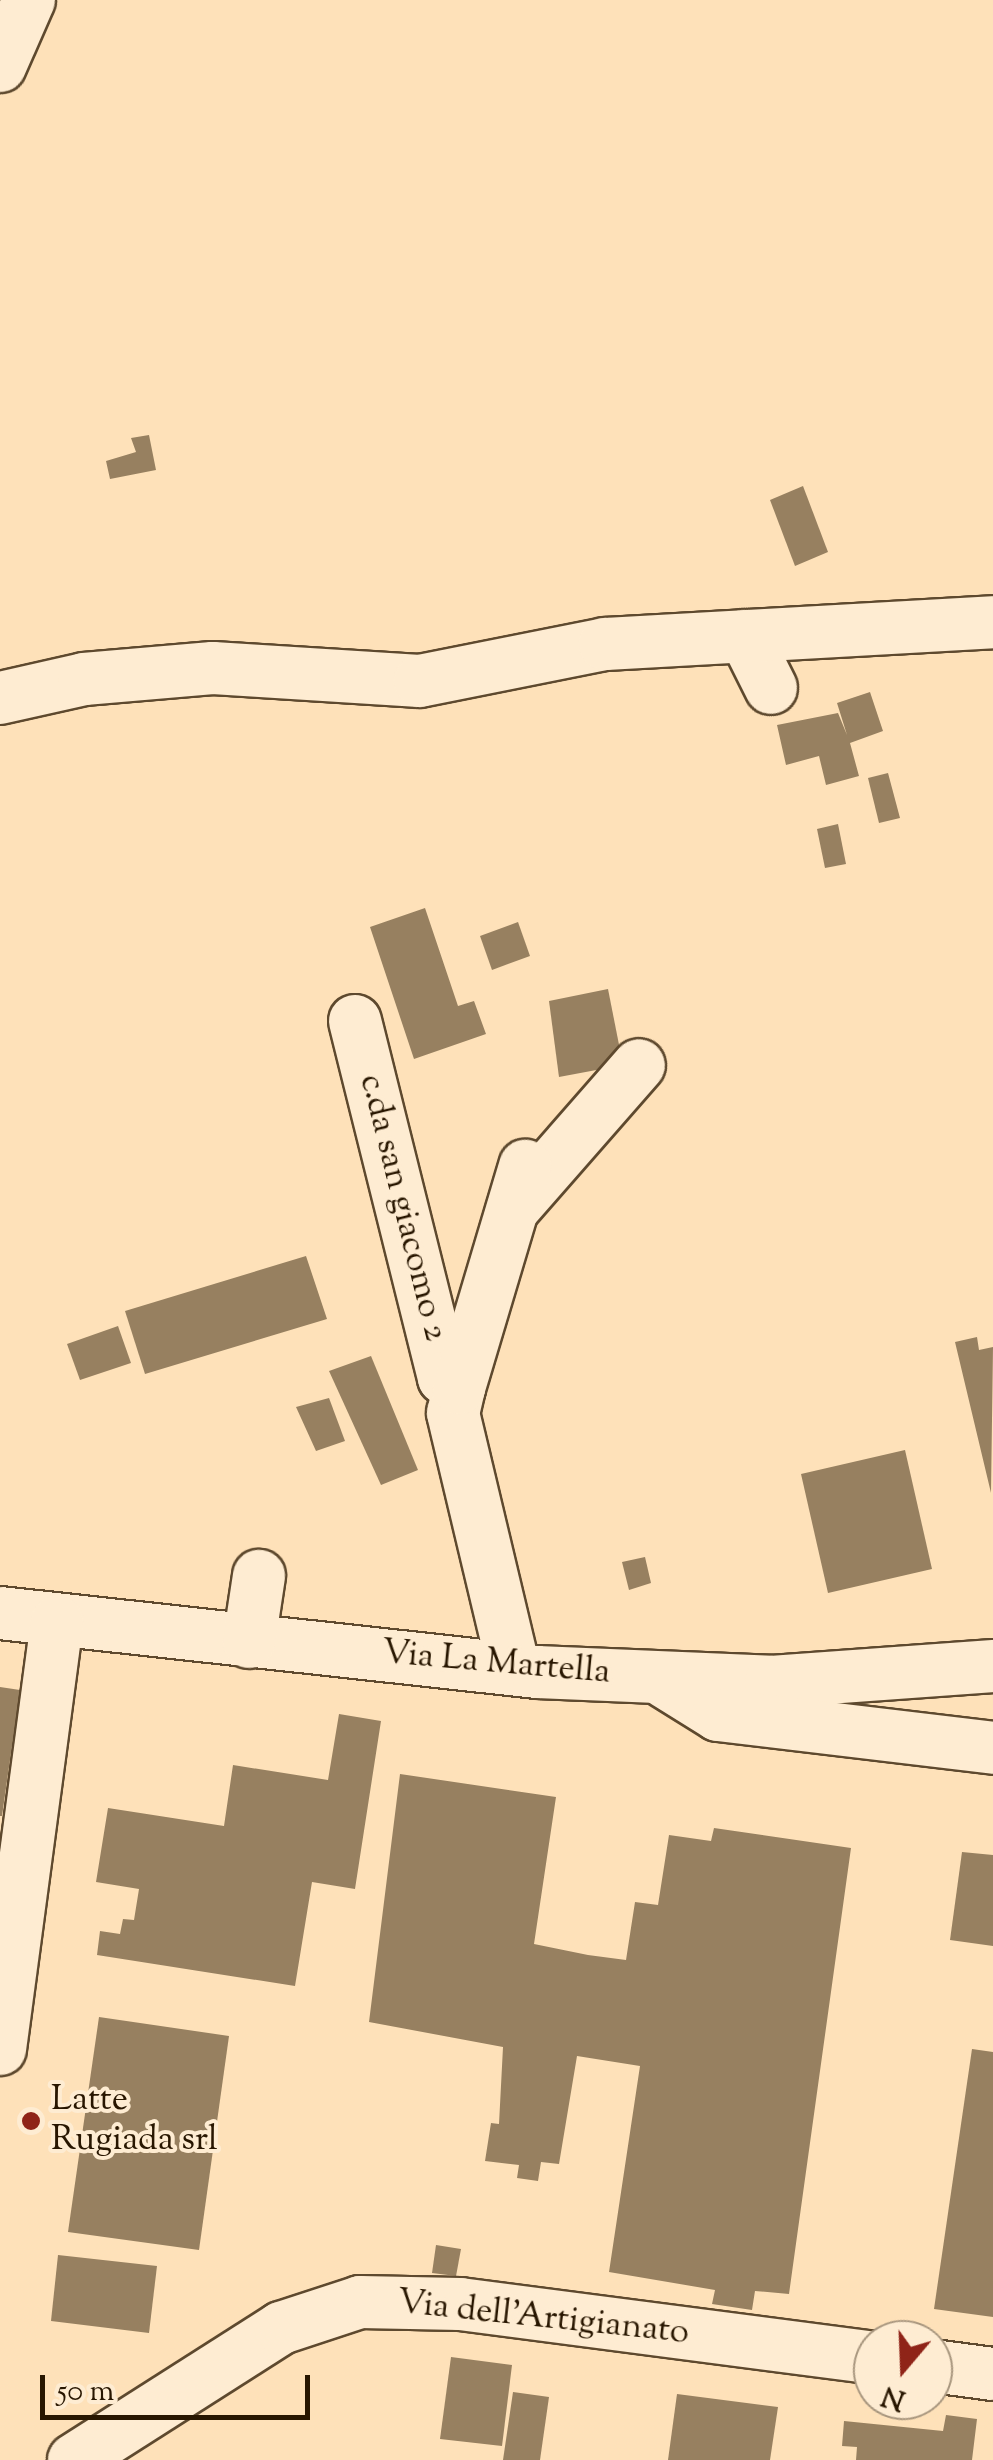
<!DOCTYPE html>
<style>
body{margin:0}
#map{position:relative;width:993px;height:2460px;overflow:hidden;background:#fee1b9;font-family:"Sorts Mill Goudy",serif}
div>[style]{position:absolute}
.building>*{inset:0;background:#978060}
.roads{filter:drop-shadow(2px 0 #5e492e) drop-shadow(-2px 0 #5e492e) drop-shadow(0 2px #5e492e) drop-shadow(0 -2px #5e492e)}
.minor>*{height:52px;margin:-26px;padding:0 26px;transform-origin:26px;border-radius:26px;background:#feecd2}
.dots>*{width:28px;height:28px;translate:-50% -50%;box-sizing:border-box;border:5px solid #feecd2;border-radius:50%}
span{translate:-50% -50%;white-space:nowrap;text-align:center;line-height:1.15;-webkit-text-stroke:8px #feecd2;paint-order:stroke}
.street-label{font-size:35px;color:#281600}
.poi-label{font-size:35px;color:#281600}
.left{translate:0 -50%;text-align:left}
.north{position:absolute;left:853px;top:2320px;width:100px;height:100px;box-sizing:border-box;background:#feecd2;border:2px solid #a8967e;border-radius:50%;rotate:199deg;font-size:28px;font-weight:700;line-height:40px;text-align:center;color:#281600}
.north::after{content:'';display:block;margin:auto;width:35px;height:45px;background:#8f2418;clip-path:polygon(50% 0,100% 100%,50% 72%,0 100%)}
.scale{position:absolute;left:40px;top:2375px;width:270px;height:45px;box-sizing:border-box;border:5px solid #281600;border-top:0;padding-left:12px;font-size:30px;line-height:35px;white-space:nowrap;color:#281600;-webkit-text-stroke:8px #feecd2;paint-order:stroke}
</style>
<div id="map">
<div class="building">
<i style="clip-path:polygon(149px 435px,156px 470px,110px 479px,106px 461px,136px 452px,131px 438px)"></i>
<i style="clip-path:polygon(803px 486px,828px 552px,795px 566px,770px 500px)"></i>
<i style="clip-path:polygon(870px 692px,883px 731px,850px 743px,859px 776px,826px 785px,819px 756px,786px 765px,777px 725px,838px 713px,847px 735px,837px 703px)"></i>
<i style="clip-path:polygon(888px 773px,900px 818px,879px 823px,868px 778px)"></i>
<i style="clip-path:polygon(838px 824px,846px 864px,825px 868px,817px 829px)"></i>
<i style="clip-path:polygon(425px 908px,458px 1006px,474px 1001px,486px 1034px,414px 1059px,370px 927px)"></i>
<i style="clip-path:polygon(518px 922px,530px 956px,492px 970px,480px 936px)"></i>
<i style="clip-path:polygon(608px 989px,623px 1065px,559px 1077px,549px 1001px)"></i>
<i style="clip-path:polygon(306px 1256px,327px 1319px,145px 1374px,125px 1311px)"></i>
<i style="clip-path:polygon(118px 1326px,131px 1363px,80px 1380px,67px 1344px)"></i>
<i style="clip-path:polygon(977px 1337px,979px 1350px,993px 1347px,991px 1493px,955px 1342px)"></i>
<i style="clip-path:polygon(371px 1356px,418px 1470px,381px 1485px,329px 1371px)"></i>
<i style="clip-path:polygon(329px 1398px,345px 1441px,316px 1451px,296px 1407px)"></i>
<i style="clip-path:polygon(905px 1450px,932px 1569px,828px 1593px,801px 1474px)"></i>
<i style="clip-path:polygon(645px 1557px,651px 1583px,629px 1590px,622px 1562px)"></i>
<i style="clip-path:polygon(0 1687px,20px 1690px,2px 1816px,0 1816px)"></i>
<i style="clip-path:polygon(339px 1714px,381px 1721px,355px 1889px,312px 1882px,295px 1986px,97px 1955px,100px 1931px,120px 1934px,123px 1919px,134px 1920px,139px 1889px,96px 1882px,108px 1808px,224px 1826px,233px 1765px,328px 1780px)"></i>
<i style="clip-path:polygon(400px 1774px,556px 1797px,534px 1944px,588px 1955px,626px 1960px,635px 1902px,658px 1905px,669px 1835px,711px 1841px,714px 1828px,851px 1848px,789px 2294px,755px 2291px,752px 2310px,712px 2304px,715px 2290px,609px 2272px,640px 2066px,577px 2056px,559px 2164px,541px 2162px,538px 2181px,517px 2178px,519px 2165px,485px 2161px,491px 2123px,499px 2124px,503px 2047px,369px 2022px)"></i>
<i style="clip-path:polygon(962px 1852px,993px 1855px,993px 1946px,950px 1940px)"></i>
<i style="clip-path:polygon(99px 2017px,229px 2036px,199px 2250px,68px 2232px)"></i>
<i style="clip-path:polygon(972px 2049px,993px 2052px,993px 2317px,934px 2309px)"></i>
<i style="clip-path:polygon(436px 2245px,461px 2249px,456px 2276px,432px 2273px)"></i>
<i style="clip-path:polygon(58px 2255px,157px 2266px,149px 2333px,51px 2321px)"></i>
<i style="clip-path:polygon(451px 2357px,512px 2365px,502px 2446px,440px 2439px)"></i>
<i style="clip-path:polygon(513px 2392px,549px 2397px,540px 2460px,503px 2460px)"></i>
<i style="clip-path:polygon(677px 2394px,778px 2407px,770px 2460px,668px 2460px)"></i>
<i style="clip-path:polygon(946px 2415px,977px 2419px,972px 2460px,856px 2460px,857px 2447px,842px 2446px,844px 2421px,943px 2431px)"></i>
</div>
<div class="roads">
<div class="minor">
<i style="left:0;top:66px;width:72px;rotate:-66.3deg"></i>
<i style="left:745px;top:636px;width:58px;rotate:63.4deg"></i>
<i style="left:0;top:698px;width:86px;rotate:-12.7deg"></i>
<i style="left:84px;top:679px;width:129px;rotate:-4.9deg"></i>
<i style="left:213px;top:668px;width:207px;rotate:3.6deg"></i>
<i style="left:420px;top:681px;width:189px;rotate:-11.3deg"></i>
<i style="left:605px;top:644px;width:389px;rotate:-3.2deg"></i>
<i style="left:355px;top:1021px;width:368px;rotate:76deg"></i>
<i style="left:444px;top:1378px;width:18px;rotate:34deg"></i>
<i style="left:459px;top:1388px;width:26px;rotate:103deg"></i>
<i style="left:453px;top:1413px;width:263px;rotate:76.6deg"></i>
<i style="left:513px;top:1209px;width:191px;rotate:-48.8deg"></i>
<i style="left:459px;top:1388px;width:232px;rotate:-73.4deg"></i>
<i style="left:0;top:1613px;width:540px;rotate:6.27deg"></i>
<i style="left:537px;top:1672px;width:234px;rotate:2.4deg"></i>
<i style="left:771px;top:1682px;width:223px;rotate:-4.1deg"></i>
<i style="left:249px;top:1642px;width:67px;rotate:-81.4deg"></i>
<i style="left:665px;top:1682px;width:62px;rotate:31.9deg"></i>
<i style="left:718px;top:1715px;width:277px;rotate:6.8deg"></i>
<i style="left:0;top:2049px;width:431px;rotate:-82.4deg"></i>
<i style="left:933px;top:2366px;width:61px;rotate:7.6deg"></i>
<i style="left:74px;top:2460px;width:246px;rotate:-32.5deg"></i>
<i style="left:281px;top:2328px;width:83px;rotate:-18.2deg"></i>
<i style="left:360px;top:2302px;width:100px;rotate:1.1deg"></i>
<i style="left:460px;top:2304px;width:417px;rotate:7.4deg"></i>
</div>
</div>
<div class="dots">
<i style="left:31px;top:2121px;background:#8f2418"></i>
</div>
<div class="street-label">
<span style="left:402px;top:1208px;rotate:76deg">c.da san giacomo 2</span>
<span style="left:496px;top:1664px;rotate:5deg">Via La Martella</span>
<span style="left:543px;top:2319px;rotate:6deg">Via dell'Artigianato</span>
</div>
<div class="poi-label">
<span class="left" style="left:51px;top:2121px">Latte<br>Rugiada srl</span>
</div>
<div class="north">N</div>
<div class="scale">50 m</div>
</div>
